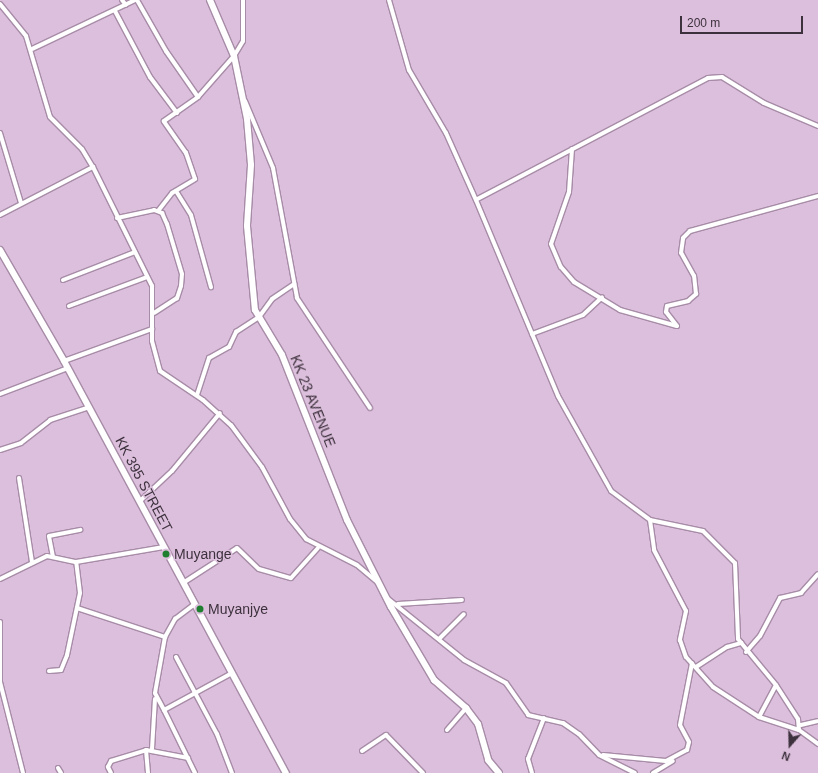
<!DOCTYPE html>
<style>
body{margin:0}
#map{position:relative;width:818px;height:773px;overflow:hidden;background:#dcbfdc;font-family:Helvetica,sans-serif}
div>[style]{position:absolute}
.roads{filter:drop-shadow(1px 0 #a78ca7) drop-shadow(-1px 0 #a78ca7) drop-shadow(0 1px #a78ca7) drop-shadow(0 -1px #a78ca7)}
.street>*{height:4px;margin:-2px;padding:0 2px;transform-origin:2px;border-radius:2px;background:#fff}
.secondary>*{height:6px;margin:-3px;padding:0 3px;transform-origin:3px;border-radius:3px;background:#fff}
.dots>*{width:11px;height:11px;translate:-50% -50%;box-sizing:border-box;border:2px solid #dcbfdc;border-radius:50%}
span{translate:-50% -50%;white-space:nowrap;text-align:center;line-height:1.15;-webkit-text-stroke:3px #dcbfdc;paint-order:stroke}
.street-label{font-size:14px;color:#3d313d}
.poi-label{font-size:14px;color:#3d313d}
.left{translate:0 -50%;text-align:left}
.north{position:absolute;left:770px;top:725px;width:40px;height:40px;-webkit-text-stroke:3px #dcbfdc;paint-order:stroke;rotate:200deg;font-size:11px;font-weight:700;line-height:16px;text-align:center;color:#3d313d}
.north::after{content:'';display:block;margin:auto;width:14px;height:18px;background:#3d313d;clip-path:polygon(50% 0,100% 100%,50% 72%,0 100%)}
.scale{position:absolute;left:680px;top:16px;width:123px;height:18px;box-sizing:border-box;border:2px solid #3d313d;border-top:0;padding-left:5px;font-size:12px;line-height:14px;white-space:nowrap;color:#3d313d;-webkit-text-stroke:3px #dcbfdc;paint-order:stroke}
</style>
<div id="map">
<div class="roads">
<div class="street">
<i style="left:122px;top:0;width:6px;rotate:51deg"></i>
<i style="left:137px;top:0;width:59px;rotate:60.4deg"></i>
<i style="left:166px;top:51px;width:56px;rotate:55.2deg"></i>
<i style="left:389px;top:0;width:73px;rotate:74.1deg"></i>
<i style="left:409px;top:70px;width:73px;rotate:59.6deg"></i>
<i style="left:446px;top:133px;width:73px;rotate:65.9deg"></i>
<i style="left:0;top:4px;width:41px;rotate:50.9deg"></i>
<i style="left:26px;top:36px;width:84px;rotate:73.5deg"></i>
<i style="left:50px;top:117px;width:45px;rotate:45deg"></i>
<i style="left:82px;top:149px;width:21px;rotate:59deg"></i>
<i style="left:93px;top:167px;width:133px;rotate:63.6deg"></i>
<i style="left:152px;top:286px;width:55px;rotate:90deg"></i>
<i style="left:152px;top:341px;width:31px;rotate:75deg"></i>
<i style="left:160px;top:371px;width:52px;rotate:34deg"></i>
<i style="left:203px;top:400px;width:38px;rotate:42deg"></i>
<i style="left:231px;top:425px;width:52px;rotate:53.6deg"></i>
<i style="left:262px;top:467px;width:59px;rotate:61.7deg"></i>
<i style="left:290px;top:519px;width:26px;rotate:51deg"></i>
<i style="left:306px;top:539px;width:57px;rotate:27deg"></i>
<i style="left:357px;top:565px;width:26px;rotate:40deg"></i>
<i style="left:115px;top:11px;width:75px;rotate:62.1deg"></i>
<i style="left:150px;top:77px;width:45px;rotate:53.1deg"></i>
<i style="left:32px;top:49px;width:114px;rotate:-25.4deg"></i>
<i style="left:245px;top:101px;width:73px;rotate:67.3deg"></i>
<i style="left:273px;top:168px;width:132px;rotate:79.5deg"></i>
<i style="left:297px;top:298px;width:132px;rotate:56.4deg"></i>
<i style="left:818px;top:126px;width:59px;rotate:-156.9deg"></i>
<i style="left:764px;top:103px;width:49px;rotate:-148.2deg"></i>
<i style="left:722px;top:77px;width:14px;rotate:176deg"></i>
<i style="left:708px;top:78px;width:262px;rotate:152.3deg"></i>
<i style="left:476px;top:200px;width:212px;rotate:67.3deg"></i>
<i style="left:558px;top:396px;width:109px;rotate:60.8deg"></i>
<i style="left:611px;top:491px;width:49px;rotate:36.6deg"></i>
<i style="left:650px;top:520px;width:30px;rotate:82deg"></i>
<i style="left:654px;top:550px;width:69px;rotate:62.3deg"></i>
<i style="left:686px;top:611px;width:30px;rotate:102deg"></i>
<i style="left:680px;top:640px;width:18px;rotate:71deg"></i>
<i style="left:686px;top:657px;width:40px;rotate:48deg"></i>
<i style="left:713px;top:687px;width:55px;rotate:33.1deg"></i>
<i style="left:759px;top:717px;width:42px;rotate:18deg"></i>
<i style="left:799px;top:730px;width:24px;rotate:36deg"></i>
<i style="left:0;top:133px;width:73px;rotate:73.3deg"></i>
<i style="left:572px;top:149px;width:43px;rotate:94deg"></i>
<i style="left:569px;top:192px;width:55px;rotate:109.1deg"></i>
<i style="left:551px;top:244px;width:25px;rotate:67deg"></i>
<i style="left:561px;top:267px;width:20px;rotate:49deg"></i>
<i style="left:574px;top:282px;width:54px;rotate:31.3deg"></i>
<i style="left:620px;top:310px;width:59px;rotate:15.7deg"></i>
<i style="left:176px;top:191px;width:28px;rotate:58deg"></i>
<i style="left:191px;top:215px;width:75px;rotate:74.5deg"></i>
<i style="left:158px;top:211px;width:23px;rotate:-52deg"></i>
<i style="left:172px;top:193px;width:27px;rotate:-31deg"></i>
<i style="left:195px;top:179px;width:28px;rotate:-109deg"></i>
<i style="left:186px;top:153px;width:39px;rotate:-125deg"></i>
<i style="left:164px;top:121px;width:42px;rotate:-35.2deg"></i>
<i style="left:198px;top:97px;width:55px;rotate:-48.7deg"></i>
<i style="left:234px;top:56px;width:17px;rotate:-59deg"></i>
<i style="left:243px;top:41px;width:41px;rotate:-90deg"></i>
<i style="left:0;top:215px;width:105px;rotate:-27.3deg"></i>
<i style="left:117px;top:218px;width:38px;rotate:-12deg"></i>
<i style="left:154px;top:210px;width:9px;rotate:21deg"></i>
<i style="left:162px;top:213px;width:12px;rotate:66deg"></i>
<i style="left:167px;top:224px;width:52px;rotate:73.3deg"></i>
<i style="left:182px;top:274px;width:12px;rotate:95deg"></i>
<i style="left:181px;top:286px;width:13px;rotate:108deg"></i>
<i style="left:177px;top:298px;width:27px;rotate:147deg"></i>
<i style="left:63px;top:280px;width:77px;rotate:-21.3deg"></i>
<i style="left:69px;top:306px;width:83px;rotate:-20.4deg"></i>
<i style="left:677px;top:326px;width:18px;rotate:-128deg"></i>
<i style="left:666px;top:312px;width:6px;rotate:-81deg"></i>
<i style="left:667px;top:306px;width:22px;rotate:-13deg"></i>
<i style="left:688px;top:301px;width:11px;rotate:-41deg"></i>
<i style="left:696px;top:294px;width:18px;rotate:-96deg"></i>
<i style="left:694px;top:276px;width:26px;rotate:-119deg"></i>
<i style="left:681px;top:253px;width:15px;rotate:-82deg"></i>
<i style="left:683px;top:238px;width:10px;rotate:-45deg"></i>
<i style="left:690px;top:231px;width:133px;rotate:-15.3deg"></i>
<i style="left:532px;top:334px;width:54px;rotate:-20.4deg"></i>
<i style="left:583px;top:315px;width:26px;rotate:-43deg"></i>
<i style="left:64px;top:361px;width:94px;rotate:-20deg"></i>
<i style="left:0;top:394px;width:73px;rotate:-20.9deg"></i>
<i style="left:197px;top:395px;width:39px;rotate:-72deg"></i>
<i style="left:209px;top:358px;width:23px;rotate:-29deg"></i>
<i style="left:229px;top:347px;width:17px;rotate:-65deg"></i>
<i style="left:236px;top:332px;width:27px;rotate:-33deg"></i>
<i style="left:259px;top:317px;width:22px;rotate:-54deg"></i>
<i style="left:272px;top:299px;width:27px;rotate:-34deg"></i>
<i style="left:0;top:450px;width:22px;rotate:-18deg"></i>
<i style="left:21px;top:443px;width:37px;rotate:-38deg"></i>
<i style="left:50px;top:420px;width:39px;rotate:-18deg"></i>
<i style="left:19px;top:478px;width:85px;rotate:81.2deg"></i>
<i style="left:140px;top:501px;width:44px;rotate:-43.2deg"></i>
<i style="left:172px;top:471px;width:75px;rotate:-50.4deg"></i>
<i style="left:650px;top:520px;width:54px;rotate:11.7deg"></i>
<i style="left:703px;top:531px;width:45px;rotate:45deg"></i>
<i style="left:735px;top:563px;width:76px;rotate:87.7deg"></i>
<i style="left:738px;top:639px;width:60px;rotate:50.4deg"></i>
<i style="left:776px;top:685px;width:40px;rotate:57.1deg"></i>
<i style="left:798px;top:719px;width:11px;rotate:85deg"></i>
<i style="left:53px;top:557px;width:21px;rotate:-101deg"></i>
<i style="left:49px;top:536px;width:32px;rotate:-11deg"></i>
<i style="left:0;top:579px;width:52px;rotate:-26.1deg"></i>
<i style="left:47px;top:556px;width:30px;rotate:12deg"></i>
<i style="left:76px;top:562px;width:89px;rotate:-9.7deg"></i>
<i style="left:183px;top:583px;width:64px;rotate:-32.9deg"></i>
<i style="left:237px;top:548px;width:30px;rotate:44deg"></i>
<i style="left:259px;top:569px;width:33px;rotate:16deg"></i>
<i style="left:291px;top:578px;width:40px;rotate:-48deg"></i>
<i style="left:387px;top:598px;width:99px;rotate:38.8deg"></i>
<i style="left:464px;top:660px;width:48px;rotate:28.7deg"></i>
<i style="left:506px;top:683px;width:39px;rotate:55deg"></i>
<i style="left:528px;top:715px;width:36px;rotate:13deg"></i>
<i style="left:563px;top:723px;width:19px;rotate:35deg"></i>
<i style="left:579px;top:734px;width:29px;rotate:46deg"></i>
<i style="left:599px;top:755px;width:40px;rotate:26.6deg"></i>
<i style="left:398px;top:604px;width:64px;rotate:-3.6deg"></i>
<i style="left:77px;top:608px;width:93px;rotate:18.2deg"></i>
<i style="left:0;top:622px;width:60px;rotate:90deg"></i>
<i style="left:0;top:682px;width:94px;rotate:75.8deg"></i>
<i style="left:439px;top:639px;width:35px;rotate:-45deg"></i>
<i style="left:746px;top:652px;width:21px;rotate:-49deg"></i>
<i style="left:760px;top:636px;width:43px;rotate:-62.2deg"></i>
<i style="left:780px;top:598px;width:22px;rotate:-13deg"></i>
<i style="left:801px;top:593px;width:25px;rotate:-48deg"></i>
<i style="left:176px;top:657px;width:87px;rotate:62deg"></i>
<i style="left:217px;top:734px;width:42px;rotate:69deg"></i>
<i style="left:696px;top:667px;width:37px;rotate:-33deg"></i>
<i style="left:727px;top:647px;width:15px;rotate:-16deg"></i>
<i style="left:49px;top:671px;width:12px;rotate:-5deg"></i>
<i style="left:61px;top:670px;width:16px;rotate:-68deg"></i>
<i style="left:67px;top:655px;width:63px;rotate:-78.2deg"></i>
<i style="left:80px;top:593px;width:31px;rotate:-97deg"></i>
<i style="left:164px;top:710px;width:19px;rotate:-118deg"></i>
<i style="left:155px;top:693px;width:57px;rotate:-79.9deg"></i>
<i style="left:165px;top:637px;width:21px;rotate:-61deg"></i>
<i style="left:175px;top:619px;width:25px;rotate:-37deg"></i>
<i style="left:759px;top:717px;width:36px;rotate:-62deg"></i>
<i style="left:801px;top:725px;width:17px;rotate:-13deg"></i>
<i style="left:447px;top:730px;width:29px;rotate:-49deg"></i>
<i style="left:152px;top:749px;width:50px;rotate:-86.6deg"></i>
<i style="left:146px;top:750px;width:23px;rotate:85deg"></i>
<i style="left:362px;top:751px;width:29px;rotate:-34deg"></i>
<i style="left:386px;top:735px;width:53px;rotate:45.8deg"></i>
<i style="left:603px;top:755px;width:63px;rotate:5.4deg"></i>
<i style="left:666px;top:761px;width:24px;rotate:-28deg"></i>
<i style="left:687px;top:750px;width:8px;rotate:-76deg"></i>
<i style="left:689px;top:742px;width:19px;rotate:-118deg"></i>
<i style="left:680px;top:725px;width:63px;rotate:-79deg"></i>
<i style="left:58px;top:768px;width:6px;rotate:59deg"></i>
<i style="left:111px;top:773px;width:7px;rotate:-117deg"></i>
<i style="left:108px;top:767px;width:7px;rotate:-63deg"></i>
<i style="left:111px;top:761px;width:37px;rotate:-17deg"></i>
<i style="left:146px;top:750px;width:43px;rotate:10.8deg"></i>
<i style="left:195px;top:773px;width:70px;rotate:-116.2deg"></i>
<i style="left:164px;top:710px;width:77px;rotate:-28.6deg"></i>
<i style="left:532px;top:773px;width:15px;rotate:-106deg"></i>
<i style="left:528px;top:759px;width:44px;rotate:-68.7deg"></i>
<i style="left:653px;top:773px;width:23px;rotate:-31deg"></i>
</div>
<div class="secondary">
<i style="left:210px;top:0;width:61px;rotate:66.8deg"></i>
<i style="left:234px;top:56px;width:64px;rotate:78.3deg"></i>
<i style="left:247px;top:119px;width:46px;rotate:85deg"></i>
<i style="left:251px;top:165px;width:61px;rotate:93.8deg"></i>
<i style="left:247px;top:226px;width:84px;rotate:84.6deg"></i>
<i style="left:255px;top:310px;width:52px;rotate:59deg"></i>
<i style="left:282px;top:355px;width:177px;rotate:68.5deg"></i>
<i style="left:347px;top:520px;width:97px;rotate:63.2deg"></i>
<i style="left:391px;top:607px;width:85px;rotate:59.5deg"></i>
<i style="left:434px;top:680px;width:43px;rotate:41.2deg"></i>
<i style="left:466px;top:708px;width:20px;rotate:53deg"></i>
<i style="left:478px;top:724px;width:37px;rotate:74deg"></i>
<i style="left:488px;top:760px;width:17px;rotate:50deg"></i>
<i style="left:0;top:250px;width:128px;rotate:60deg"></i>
<i style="left:64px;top:361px;width:468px;rotate:61.7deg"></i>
</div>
</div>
<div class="dots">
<i style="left:166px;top:554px;background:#1f7f30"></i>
<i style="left:200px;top:609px;background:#1f7f30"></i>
</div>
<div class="street-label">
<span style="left:313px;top:401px;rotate:68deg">KK 23 AVENUE</span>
<span style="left:144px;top:484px;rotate:62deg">KK 395 STREET</span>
</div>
<div class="poi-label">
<span class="left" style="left:174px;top:554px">Muyange</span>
<span class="left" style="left:208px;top:609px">Muyanjye</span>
</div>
<div class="north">N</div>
<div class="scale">200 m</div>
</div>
